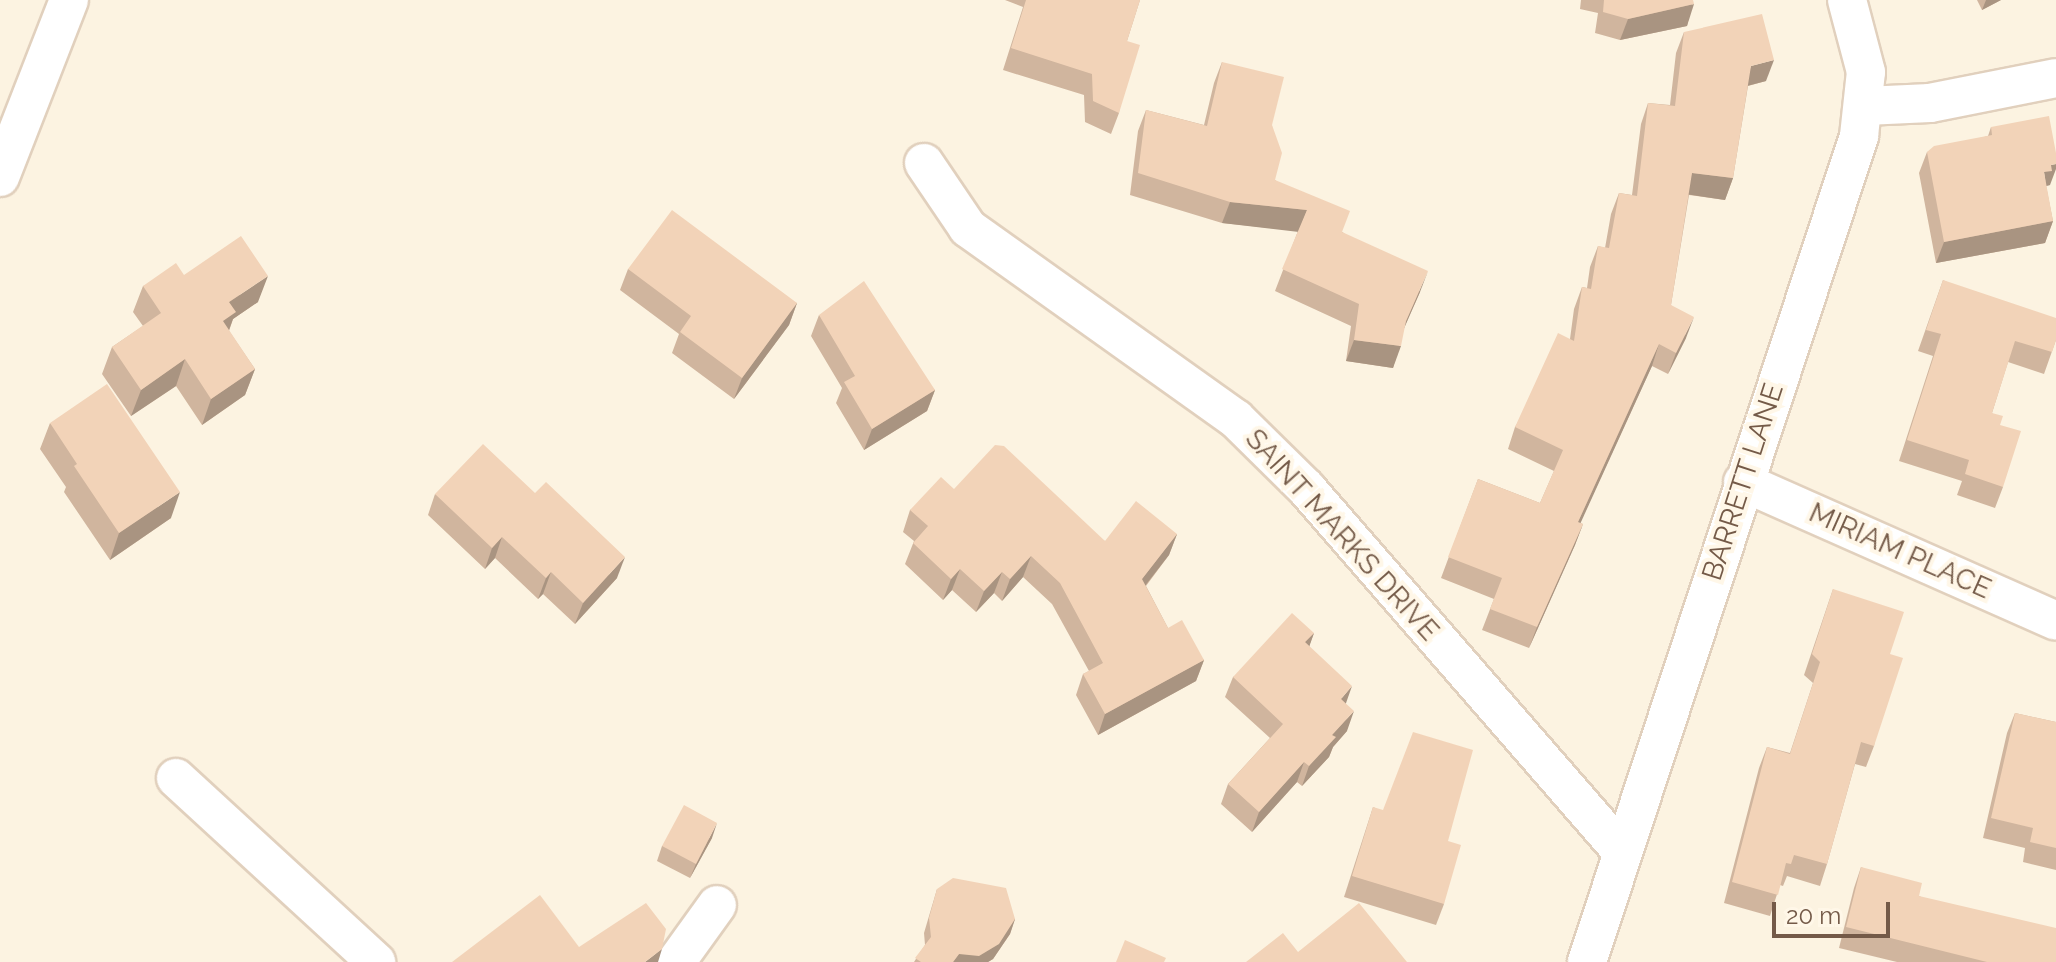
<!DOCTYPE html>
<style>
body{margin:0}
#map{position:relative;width:2056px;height:962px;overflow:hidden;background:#fcf3e1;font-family:Raleway,sans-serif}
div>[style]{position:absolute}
.roads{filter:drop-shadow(2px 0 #e1d0bd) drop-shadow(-2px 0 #e1d0bd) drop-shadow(0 2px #e1d0bd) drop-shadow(0 -2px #e1d0bd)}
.minor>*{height:38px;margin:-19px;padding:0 19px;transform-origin:19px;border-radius:19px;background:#fff}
.wall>*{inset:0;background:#d0b59e}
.shaded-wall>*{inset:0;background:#a99481}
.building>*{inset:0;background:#f2d3b8}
span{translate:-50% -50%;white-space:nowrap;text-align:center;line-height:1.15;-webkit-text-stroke:8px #fff7e8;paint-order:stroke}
.street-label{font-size:28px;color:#745a48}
.scale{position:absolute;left:1772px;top:902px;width:118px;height:36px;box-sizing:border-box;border:4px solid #745a48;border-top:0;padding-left:10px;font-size:24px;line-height:28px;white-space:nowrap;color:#745a48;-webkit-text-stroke:6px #fff7e8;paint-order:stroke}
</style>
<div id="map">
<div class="roads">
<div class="minor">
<i style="left:1865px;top:106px;width:65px;rotate:-2.6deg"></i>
<i style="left:1930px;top:103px;width:128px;rotate:-11.2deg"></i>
<i style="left:924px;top:163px;width:78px;rotate:55.9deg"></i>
<i style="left:968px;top:228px;width:329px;rotate:35.5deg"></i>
<i style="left:1236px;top:419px;width:98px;rotate:44.6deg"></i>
<i style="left:1306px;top:488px;width:481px;rotate:49deg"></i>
<i style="left:0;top:177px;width:190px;rotate:-68.7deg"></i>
<i style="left:1743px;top:482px;width:342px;rotate:23.9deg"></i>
<i style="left:176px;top:778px;width:272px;rotate:42.6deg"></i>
<i style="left:676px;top:962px;width:70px;rotate:-54.3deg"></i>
<i style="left:1587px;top:962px;width:870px;rotate:-71.77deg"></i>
<i style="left:1859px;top:136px;width:64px;rotate:-83.8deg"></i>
<i style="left:1866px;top:72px;width:74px;rotate:-104.8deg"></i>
</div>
</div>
<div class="wall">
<i style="clip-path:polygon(1005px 0,1140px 0,1127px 41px,1119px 113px,1111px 134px,1085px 122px,1084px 95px,1003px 70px,1023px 7px)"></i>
<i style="clip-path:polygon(1581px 0,1693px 0,1687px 26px,1620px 40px,1595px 33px,1598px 13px,1580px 9px)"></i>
<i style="clip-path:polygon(1977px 0,2001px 0,1982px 10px)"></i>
<i style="clip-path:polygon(1684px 32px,1766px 81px,1748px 86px,1733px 178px,1725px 200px,1689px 195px,1671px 305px,1686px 338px,1668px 374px,1652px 366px,1580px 523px,1583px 524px,1575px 545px,1529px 648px,1482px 630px,1494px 599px,1441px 578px,1478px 479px,1540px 503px,1554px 471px,1508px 449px,1515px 427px,1570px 339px,1574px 309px,1582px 287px,1587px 288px,1590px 267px,1598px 246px,1605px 248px,1611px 214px,1619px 193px,1632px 195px,1641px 124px,1648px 103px,1670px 105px,1676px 53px)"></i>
<i style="clip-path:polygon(1222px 62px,1272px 125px,1275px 180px,1420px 292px,1404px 328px,1393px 368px,1346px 361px,1351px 326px,1275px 291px,1298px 231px,1222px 223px,1130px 195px,1138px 131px,1146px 110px,1204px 125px,1214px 83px)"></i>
<i style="clip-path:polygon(1991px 127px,2050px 185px,2046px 186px,2053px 221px,2045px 243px,1936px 263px,1919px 173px,1927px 152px,1988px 136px)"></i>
<i style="clip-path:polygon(628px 269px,797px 303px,789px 325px,734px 399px,672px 353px,679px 334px,620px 290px)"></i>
<i style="clip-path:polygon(184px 275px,258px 302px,233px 319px,229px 331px,255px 369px,245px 395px,202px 425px,176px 386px,131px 416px,102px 374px,112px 347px,143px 326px,133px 312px,143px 286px)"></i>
<i style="clip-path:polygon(1943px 280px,2056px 340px,2044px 374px,2008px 362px,1992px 413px,2000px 425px,2003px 487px,1995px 508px,1957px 495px,1962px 481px,1899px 461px,1933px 356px,1918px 351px)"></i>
<i style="clip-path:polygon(819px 315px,935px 390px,927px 411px,864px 450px,836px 403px,842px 388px,811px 336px)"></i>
<i style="clip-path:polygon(50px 423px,171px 518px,110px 560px,64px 492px,66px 487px,40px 449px)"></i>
<i style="clip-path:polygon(954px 489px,1105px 541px,1177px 534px,1169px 555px,1146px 586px,1168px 628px,1204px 660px,1196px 681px,1098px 735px,1076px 695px,1083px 674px,1089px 671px,1052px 604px,1023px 577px,1002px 601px,994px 593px,976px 612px,952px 590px,943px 600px,905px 564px,914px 541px,903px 532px,910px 510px)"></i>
<i style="clip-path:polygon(435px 494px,617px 578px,575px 624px,543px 594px,538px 599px,495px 558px,485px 569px,428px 515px)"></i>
<i style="clip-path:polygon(1833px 589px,1890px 654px,1874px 746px,1866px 767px,1855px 764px,1827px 864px,1820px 886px,1787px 876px,1783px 886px,1780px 885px,1770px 916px,1724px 903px,1759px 768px,1767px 747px,1790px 753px,1813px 683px,1804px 675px)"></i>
<i style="clip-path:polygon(1314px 633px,1309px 646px,1346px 704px,1347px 731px,1333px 747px,1329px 757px,1302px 786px,1297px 782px,1252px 832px,1221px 804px,1228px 784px,1270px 738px,1225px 697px,1233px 677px)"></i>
<i style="clip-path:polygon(2015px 713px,2056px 722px,2056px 870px,2023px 862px,2025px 848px,1983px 838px,2007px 733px)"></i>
<i style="clip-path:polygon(1373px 807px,1448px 841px,1444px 904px,1436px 925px,1344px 897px)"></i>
<i style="clip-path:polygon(712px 838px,690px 878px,657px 861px,662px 846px)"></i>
<i style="clip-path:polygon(1861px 867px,1919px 896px,2056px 962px,1897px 962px,1839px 948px,1854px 888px)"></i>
<i style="clip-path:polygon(937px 889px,1015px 919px,1010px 934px,993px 959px,988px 962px,914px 962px,925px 945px,924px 933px)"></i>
</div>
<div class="shaded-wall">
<i style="clip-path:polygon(1986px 0,2001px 0,1982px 10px)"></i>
<i style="clip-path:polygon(1694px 4px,1687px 26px,1620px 40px,1628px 19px)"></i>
<i style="clip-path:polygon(1774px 60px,1766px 81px,1743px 87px,1751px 66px)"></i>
<i style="clip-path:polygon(2056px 164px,2056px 169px,2050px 185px,2046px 186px,2044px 172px,2051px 165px)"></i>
<i style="clip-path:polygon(1692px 173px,1733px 178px,1725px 200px,1685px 194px)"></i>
<i style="clip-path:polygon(1230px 202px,1307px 210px,1299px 232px,1222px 223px)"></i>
<i style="clip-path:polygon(2053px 221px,2045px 243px,1936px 263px,1944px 242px)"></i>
<i style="clip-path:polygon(1428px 271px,1420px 292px,1398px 342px,1406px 321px)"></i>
<i style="clip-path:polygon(268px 276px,258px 302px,233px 319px,226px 338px,213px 347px,229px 302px)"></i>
<i style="clip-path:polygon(797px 303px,789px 325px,734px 399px,742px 378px)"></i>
<i style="clip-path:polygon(1694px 317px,1686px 338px,1668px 374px,1676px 353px)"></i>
<i style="clip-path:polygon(1354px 340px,1401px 346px,1393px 368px,1346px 361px)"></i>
<i style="clip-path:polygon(1659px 344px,1652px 366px,1571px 544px,1578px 522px)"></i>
<i style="clip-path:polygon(185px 359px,176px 386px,131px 416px,141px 390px)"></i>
<i style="clip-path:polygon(255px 369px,245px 395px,202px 425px,211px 399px)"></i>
<i style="clip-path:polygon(935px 390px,927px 411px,864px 450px,872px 429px)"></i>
<i style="clip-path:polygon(180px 492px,171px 518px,110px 560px,119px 533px)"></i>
<i style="clip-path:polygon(1583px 524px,1575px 545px,1529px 648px,1537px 627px)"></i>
<i style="clip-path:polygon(1177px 534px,1169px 555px,1134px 600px,1142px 579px)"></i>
<i style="clip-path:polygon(502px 537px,495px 558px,485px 569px,492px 548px)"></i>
<i style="clip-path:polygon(1031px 556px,1023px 577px,1002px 601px,1010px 579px)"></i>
<i style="clip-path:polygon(625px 557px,617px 578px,575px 624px,583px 603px)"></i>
<i style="clip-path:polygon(960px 569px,952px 590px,943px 600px,951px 579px)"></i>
<i style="clip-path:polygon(551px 572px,543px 594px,538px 599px,546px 578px)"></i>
<i style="clip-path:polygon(1002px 572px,994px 593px,976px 612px,984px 591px)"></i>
<i style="clip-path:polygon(1314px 633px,1307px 653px,1305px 642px)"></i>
<i style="clip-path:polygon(1204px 660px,1196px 681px,1098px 735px,1105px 714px)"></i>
<i style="clip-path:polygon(1352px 686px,1345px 706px,1341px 699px)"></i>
<i style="clip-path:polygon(1354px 711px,1347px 731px,1333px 747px,1329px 757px,1302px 786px,1309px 766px,1332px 735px)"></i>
<i style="clip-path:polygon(1304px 762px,1297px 782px,1252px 832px,1259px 812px)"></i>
<i style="clip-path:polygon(717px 823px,712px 838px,690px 878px,696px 864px)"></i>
<i style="clip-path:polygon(1015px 919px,1010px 934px,993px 959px,988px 962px,953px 962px,959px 954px)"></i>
<i style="clip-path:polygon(662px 949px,658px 962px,645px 962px)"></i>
</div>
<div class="building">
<i style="clip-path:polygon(1026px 0,1140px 0,1127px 41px,1140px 45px,1119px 113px,1093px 101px,1092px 74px,1011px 48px)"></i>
<i style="clip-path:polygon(1604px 0,1693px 0,1694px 4px,1628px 19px,1603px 12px)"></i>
<i style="clip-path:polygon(1762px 14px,1774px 60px,1751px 66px,1733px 178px,1692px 173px,1671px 305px,1694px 317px,1676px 353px,1659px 344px,1578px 522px,1583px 524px,1537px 627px,1490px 609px,1502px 578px,1448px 557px,1478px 479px,1540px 503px,1563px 450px,1515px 427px,1558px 333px,1574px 341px,1582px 287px,1591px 289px,1598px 246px,1609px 248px,1619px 193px,1637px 196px,1648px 103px,1675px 106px,1684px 32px)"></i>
<i style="clip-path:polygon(1222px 62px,1284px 77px,1272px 125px,1282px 153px,1275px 180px,1350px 211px,1342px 232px,1428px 271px,1406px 321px,1401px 346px,1354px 340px,1359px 304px,1282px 269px,1307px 210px,1230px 202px,1138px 173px,1146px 110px,1207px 126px)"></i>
<i style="clip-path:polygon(2049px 116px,2056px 153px,2056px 164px,2051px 165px,2052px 171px,2044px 172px,2053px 221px,1944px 242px,1927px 152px,1934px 146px,1992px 135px,1991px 127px)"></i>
<i style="clip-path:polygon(672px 210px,797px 303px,742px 378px,680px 332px,691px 316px,628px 269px)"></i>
<i style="clip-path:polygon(241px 236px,268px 276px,229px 302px,236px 312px,223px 321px,255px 369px,211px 399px,185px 359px,141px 390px,112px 347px,161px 313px,143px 286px,176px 263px,184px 275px)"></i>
<i style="clip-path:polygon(1943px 280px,2056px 318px,2056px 340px,2052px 352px,2015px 341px,1992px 413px,2003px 416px,2000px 425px,2021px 431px,2003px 487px,1965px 474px,1969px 460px,1907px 440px,1941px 334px,1926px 330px)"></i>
<i style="clip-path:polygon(864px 281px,935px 390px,872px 429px,844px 382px,855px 376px,819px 315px)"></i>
<i style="clip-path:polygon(107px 384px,180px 492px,119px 533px,74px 466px,77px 464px,50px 423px)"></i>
<i style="clip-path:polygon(483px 444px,535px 493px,546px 482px,625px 557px,583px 603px,551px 572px,546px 578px,502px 537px,492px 548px,435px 494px)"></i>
<i style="clip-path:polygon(995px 445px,1004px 446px,1105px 541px,1136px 501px,1177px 534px,1142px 579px,1168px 628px,1182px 620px,1204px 660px,1105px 714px,1083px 674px,1103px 663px,1060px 583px,1031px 556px,1010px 579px,1002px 572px,984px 591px,960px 569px,951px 579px,913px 543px,928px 526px,910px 510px,941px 477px,954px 489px)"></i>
<i style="clip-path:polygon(1833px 589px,1904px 612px,1890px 654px,1903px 658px,1874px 746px,1861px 742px,1827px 864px,1794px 855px,1791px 864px,1786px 863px,1778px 895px,1732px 882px,1767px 747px,1790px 754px,1820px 662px,1812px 654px)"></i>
<i style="clip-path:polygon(1292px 613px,1314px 633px,1305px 642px,1352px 686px,1341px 699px,1354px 711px,1332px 735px,1336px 737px,1309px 766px,1304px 762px,1259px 812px,1228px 784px,1283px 724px,1233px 677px)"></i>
<i style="clip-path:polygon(2015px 713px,2056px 722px,2056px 848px,2030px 842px,2033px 828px,1991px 818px)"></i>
<i style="clip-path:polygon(1413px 732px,1473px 750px,1448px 841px,1461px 845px,1444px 904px,1352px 876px,1373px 807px,1383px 810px)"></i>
<i style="clip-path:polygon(684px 805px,717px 823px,696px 864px,662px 846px)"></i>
<i style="clip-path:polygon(1861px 867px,1922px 883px,1919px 896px,2056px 928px,2056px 962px,1987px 962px,1846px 927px)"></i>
<i style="clip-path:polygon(953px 878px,1006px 888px,1015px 919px,999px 944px,979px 956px,959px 954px,953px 962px,921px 962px,915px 958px,931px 937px,929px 918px,937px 889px)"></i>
<i style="clip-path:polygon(540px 895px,579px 947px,646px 903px,666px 929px,662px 949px,645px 962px,452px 962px)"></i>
<i style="clip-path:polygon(1359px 903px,1407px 962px,1246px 962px,1283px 933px,1298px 952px)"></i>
<i style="clip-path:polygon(1125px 940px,1166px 958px,1164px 962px,1116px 962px)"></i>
</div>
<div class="street-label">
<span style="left:1743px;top:482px;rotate:-72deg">BARRETT LANE</span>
<span style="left:1342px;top:535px;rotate:48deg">SAINT MARKS DRIVE</span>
<span style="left:1900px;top:551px;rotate:24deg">MIRIAM PLACE</span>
</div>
<div class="scale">20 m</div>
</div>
